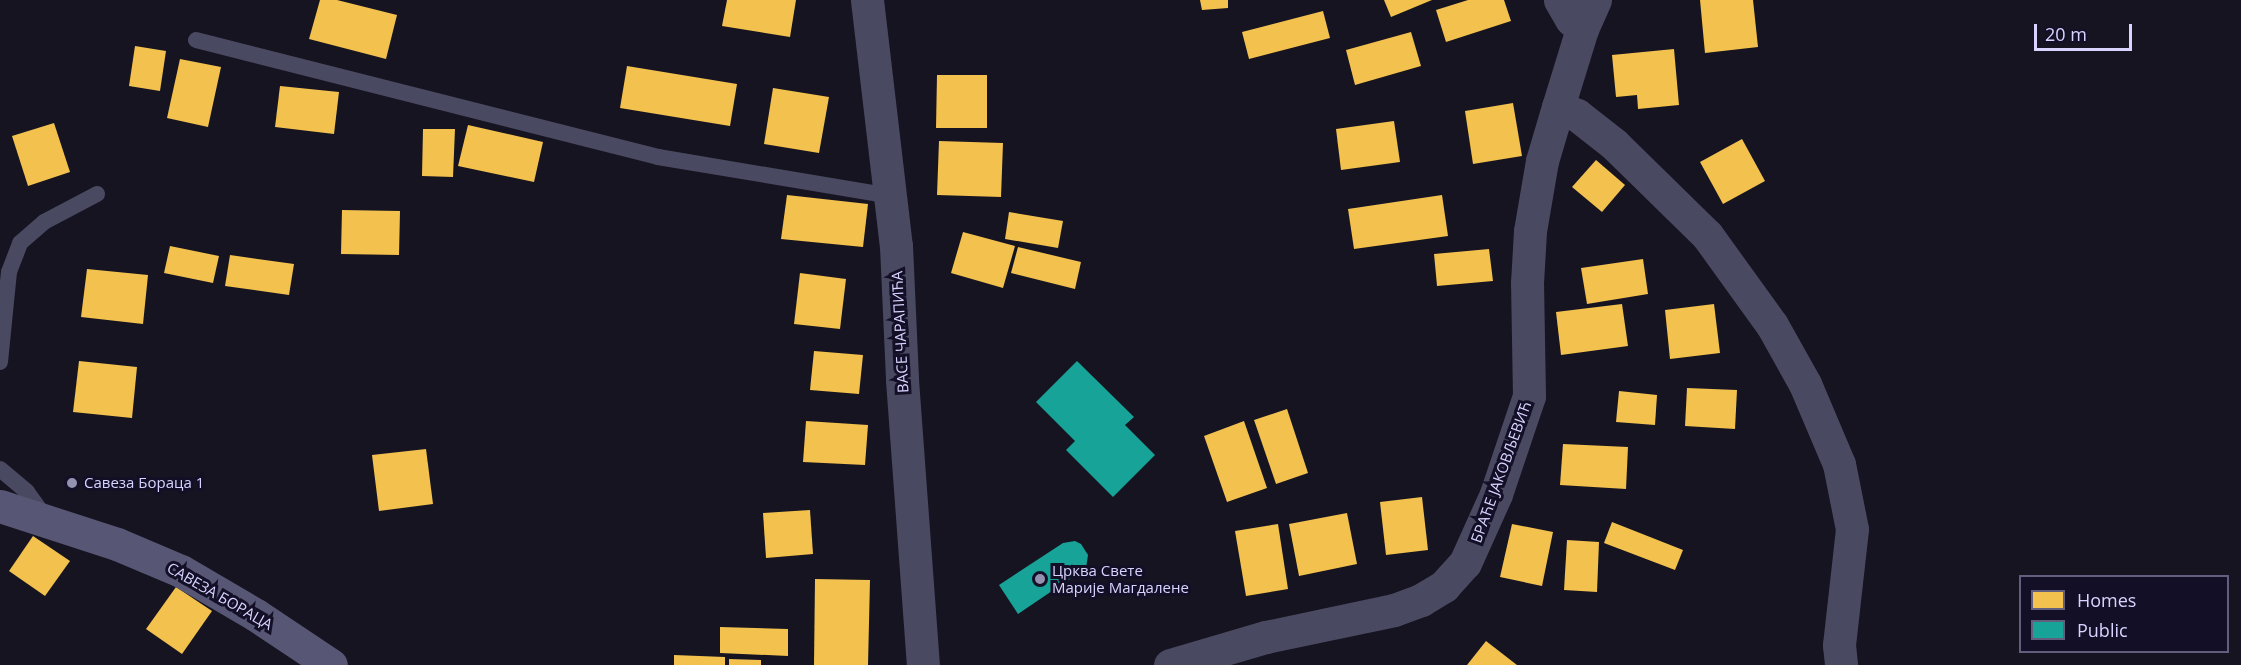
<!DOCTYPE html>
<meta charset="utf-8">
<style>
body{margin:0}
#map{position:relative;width:2241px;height:665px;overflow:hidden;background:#161421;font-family:"Open Sans",sans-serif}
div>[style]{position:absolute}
.homes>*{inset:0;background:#f2c14e}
.public>*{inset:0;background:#17a398}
.lane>*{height:16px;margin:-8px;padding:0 8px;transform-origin:8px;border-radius:8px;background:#4a4962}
.street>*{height:33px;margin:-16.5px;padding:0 16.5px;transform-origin:16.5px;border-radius:16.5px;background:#4a4962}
.secondary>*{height:33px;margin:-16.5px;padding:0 16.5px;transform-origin:16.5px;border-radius:16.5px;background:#575674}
.dots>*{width:16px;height:16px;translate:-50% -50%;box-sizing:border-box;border:3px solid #130f26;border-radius:50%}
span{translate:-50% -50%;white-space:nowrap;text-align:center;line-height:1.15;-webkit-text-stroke:6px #130f26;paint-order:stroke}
.street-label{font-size:15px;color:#d9d4ff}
.poi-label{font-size:15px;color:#d9d4ff}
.left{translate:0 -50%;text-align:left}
.legend{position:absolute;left:2019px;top:575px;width:210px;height:78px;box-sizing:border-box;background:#130f26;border:2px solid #625e7d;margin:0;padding:8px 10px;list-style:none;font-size:18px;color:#d9d4ff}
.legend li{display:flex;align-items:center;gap:12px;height:30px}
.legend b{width:30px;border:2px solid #625e7d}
.scale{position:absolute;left:2034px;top:24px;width:98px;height:27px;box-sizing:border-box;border:3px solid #d9d4ff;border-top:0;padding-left:8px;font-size:18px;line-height:21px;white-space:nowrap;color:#d9d4ff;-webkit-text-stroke:4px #130f26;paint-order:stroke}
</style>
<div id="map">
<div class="homes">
<i style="clip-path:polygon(320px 0,337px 0,397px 15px,386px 59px,309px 39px)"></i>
<i style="clip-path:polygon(727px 0,796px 0,790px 37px,722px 26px)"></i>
<i style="clip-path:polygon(1200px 0,1228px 0,1228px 8px,1202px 10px)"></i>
<i style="clip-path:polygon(1384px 0,1432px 0,1391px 17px)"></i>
<i style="clip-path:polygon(1468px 0,1504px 0,1511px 21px,1446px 42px,1436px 10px)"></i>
<i style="clip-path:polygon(1700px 0,1753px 0,1758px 47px,1705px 53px)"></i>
<i style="clip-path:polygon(1323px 11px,1330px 38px,1249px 59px,1242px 32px)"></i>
<i style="clip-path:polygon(1411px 32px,1421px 66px,1355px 85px,1346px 50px)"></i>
<i style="clip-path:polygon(135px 46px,166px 51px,160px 91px,129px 86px)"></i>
<i style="clip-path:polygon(1674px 49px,1679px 105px,1638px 109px,1637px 95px,1616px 97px,1612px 55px)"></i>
<i style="clip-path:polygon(180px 59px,221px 67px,208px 127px,167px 118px)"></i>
<i style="clip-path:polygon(627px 66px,737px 84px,730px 126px,620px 108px)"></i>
<i style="clip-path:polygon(937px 75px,987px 75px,987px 128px,936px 128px)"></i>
<i style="clip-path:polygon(280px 86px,339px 92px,334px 134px,275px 127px)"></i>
<i style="clip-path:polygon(773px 88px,829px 97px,819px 153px,764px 144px)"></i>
<i style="clip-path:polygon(1513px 103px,1522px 156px,1473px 164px,1465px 111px)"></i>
<i style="clip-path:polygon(1394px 121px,1400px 162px,1341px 170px,1336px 129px)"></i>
<i style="clip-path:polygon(54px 123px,70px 172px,28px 186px,12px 136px)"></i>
<i style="clip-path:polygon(468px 125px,543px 142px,534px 182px,458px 166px)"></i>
<i style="clip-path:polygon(423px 129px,455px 129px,453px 177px,422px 176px)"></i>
<i style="clip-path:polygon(1742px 139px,1765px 181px,1723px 204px,1700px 162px)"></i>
<i style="clip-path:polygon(939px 141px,1003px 143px,1001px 197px,937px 195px)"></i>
<i style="clip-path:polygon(1596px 160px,1625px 185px,1602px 212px,1572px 187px)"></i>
<i style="clip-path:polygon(787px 195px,868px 204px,863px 247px,781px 239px)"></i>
<i style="clip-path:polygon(1442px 195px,1448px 236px,1354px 249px,1348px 209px)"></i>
<i style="clip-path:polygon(342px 210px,400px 211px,399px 255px,341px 254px)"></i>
<i style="clip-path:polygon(1009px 212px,1063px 221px,1058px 248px,1005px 239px)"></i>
<i style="clip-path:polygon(963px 232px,1015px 246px,1003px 288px,951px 273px)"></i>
<i style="clip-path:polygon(170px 246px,219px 256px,213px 283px,164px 273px)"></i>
<i style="clip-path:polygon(1018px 247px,1081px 262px,1075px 289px,1011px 273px)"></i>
<i style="clip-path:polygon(1489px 249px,1493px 281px,1437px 286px,1434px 254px)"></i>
<i style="clip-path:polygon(230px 255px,294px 264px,289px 295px,225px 286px)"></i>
<i style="clip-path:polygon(1643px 259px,1648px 294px,1587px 304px,1581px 268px)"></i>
<i style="clip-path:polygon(87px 269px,148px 275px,143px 324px,81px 317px)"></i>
<i style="clip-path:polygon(800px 273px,846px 279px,840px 329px,794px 324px)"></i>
<i style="clip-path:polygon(1622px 304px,1628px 346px,1561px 355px,1556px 312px)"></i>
<i style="clip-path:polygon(1714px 304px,1720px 353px,1670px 359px,1665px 310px)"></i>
<i style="clip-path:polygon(814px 351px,863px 355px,859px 394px,810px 390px)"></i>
<i style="clip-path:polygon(79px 361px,137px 367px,132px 418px,73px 412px)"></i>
<i style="clip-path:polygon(1687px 388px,1737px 390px,1735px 429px,1685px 426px)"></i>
<i style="clip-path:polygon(1619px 391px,1657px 395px,1655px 425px,1616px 422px)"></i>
<i style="clip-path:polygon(1287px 409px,1308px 473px,1276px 484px,1254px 420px)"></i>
<i style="clip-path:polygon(806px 421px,868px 425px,865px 465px,803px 462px)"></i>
<i style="clip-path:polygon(1244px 421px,1267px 488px,1227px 502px,1204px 436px)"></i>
<i style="clip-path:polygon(1563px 444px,1628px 447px,1626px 489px,1560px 485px)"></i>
<i style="clip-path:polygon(426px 449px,433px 504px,379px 511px,372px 455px)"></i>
<i style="clip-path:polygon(1422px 497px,1428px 550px,1386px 555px,1380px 502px)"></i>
<i style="clip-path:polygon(810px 510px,813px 554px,766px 558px,763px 513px)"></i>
<i style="clip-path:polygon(1347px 513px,1357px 564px,1299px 576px,1289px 524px)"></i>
<i style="clip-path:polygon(1612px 522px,1683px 550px,1675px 570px,1604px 543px)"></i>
<i style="clip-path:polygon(1278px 524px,1288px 589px,1246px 596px,1235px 531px)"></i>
<i style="clip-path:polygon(1512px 524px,1553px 532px,1542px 586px,1500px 577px)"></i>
<i style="clip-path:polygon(33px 536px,70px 561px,45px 596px,9px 571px)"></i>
<i style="clip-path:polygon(1567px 540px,1599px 542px,1597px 592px,1564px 590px)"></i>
<i style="clip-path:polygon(815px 579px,870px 580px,868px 665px,814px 665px)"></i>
<i style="clip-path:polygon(176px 587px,212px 611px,182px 654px,146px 629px)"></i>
<i style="clip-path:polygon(720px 627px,788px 629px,788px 656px,720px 653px)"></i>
<i style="clip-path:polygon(1486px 641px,1517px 665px,1467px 665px)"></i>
<i style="clip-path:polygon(674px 655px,725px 657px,725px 665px,674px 665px)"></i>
<i style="clip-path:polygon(729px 659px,761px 660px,761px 665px,729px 665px)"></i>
</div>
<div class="public">
<i style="clip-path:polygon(1077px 361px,1134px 417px,1125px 425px,1155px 455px,1113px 497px,1066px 450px,1075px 441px,1036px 402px)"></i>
<i style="clip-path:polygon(1075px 541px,1081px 544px,1088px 555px,1086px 568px,1018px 614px,999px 585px,1063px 543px)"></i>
</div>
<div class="lane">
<i style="left:196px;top:40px;width:477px;rotate:14.2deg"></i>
<i style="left:658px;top:157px;width:237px;rotate:9.5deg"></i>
<i style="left:0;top:362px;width:90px;rotate:-84.3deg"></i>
<i style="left:9px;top:272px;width:31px;rotate:-69deg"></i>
<i style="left:20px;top:243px;width:32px;rotate:-41deg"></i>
<i style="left:44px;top:222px;width:60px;rotate:-27.8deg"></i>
<i style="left:0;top:469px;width:35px;rotate:40deg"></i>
<i style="left:27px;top:492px;width:31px;rotate:54deg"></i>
</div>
<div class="street">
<i style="left:867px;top:0;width:248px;rotate:83.3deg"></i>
<i style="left:896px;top:246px;width:134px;rotate:87.4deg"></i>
<i style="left:902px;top:380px;width:286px;rotate:85.8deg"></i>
<i style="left:1560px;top:0;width:22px;rotate:60deg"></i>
<i style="left:1571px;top:19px;width:15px;rotate:42deg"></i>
<i style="left:1558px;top:107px;width:21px;rotate:23deg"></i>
<i style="left:1577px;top:115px;width:47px;rotate:38.1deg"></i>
<i style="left:1614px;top:144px;width:130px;rotate:44.4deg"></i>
<i style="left:1707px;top:235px;width:111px;rotate:54.2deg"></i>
<i style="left:1772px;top:325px;width:68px;rotate:60.8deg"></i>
<i style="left:1805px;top:384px;width:87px;rotate:67deg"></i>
<i style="left:1839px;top:464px;width:66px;rotate:78.7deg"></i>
<i style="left:1852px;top:529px;width:117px;rotate:96.4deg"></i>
<i style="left:1839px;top:645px;width:20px;rotate:84deg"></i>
<i style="left:1170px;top:665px;width:100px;rotate:-16.3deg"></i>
<i style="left:1266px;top:637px;width:131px;rotate:-11.9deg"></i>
<i style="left:1394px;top:610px;width:29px;rotate:-20deg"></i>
<i style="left:1421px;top:600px;width:27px;rotate:-31deg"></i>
<i style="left:1444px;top:586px;width:31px;rotate:-48deg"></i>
<i style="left:1465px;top:563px;width:76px;rotate:-65.8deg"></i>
<i style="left:1496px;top:494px;width:103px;rotate:-71.4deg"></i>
<i style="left:1529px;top:396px;width:113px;rotate:-91deg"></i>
<i style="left:1527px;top:283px;width:52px;rotate:-86.7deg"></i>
<i style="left:1530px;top:231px;width:71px;rotate:-80.3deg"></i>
<i style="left:1542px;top:161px;width:56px;rotate:-73.5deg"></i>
<i style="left:1558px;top:107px;width:82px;rotate:-72.9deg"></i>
<i style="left:1582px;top:29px;width:32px;rotate:-66deg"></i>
</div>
<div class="secondary">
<i style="left:0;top:506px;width:123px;rotate:18deg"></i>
<i style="left:117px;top:544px;width:69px;rotate:22.9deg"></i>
<i style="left:181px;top:571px;width:87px;rotate:30.4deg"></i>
<i style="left:256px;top:615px;width:90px;rotate:33.7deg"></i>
</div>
<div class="dots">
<i style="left:72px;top:483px;background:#9591b1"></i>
<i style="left:1040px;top:579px;background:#9591b1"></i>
</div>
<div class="street-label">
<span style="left:900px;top:332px;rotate:-93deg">ВАСЕ ЧАРАПИЋА</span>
<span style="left:1501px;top:472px;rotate:-70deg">БРАЋЕ ЈАКОВЉЕВИЋ</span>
<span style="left:220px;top:596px;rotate:30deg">САВЕЗА БОРАЦА</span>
</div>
<div class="poi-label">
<span class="left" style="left:84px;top:483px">Савеза Бораца 1</span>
<span class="left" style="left:1052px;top:579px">Црква Свете<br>Марије Магдалене</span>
</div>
<ul class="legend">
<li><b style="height:16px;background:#f2c14e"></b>Homes</li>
<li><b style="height:16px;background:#17a398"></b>Public</li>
</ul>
<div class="scale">20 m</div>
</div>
